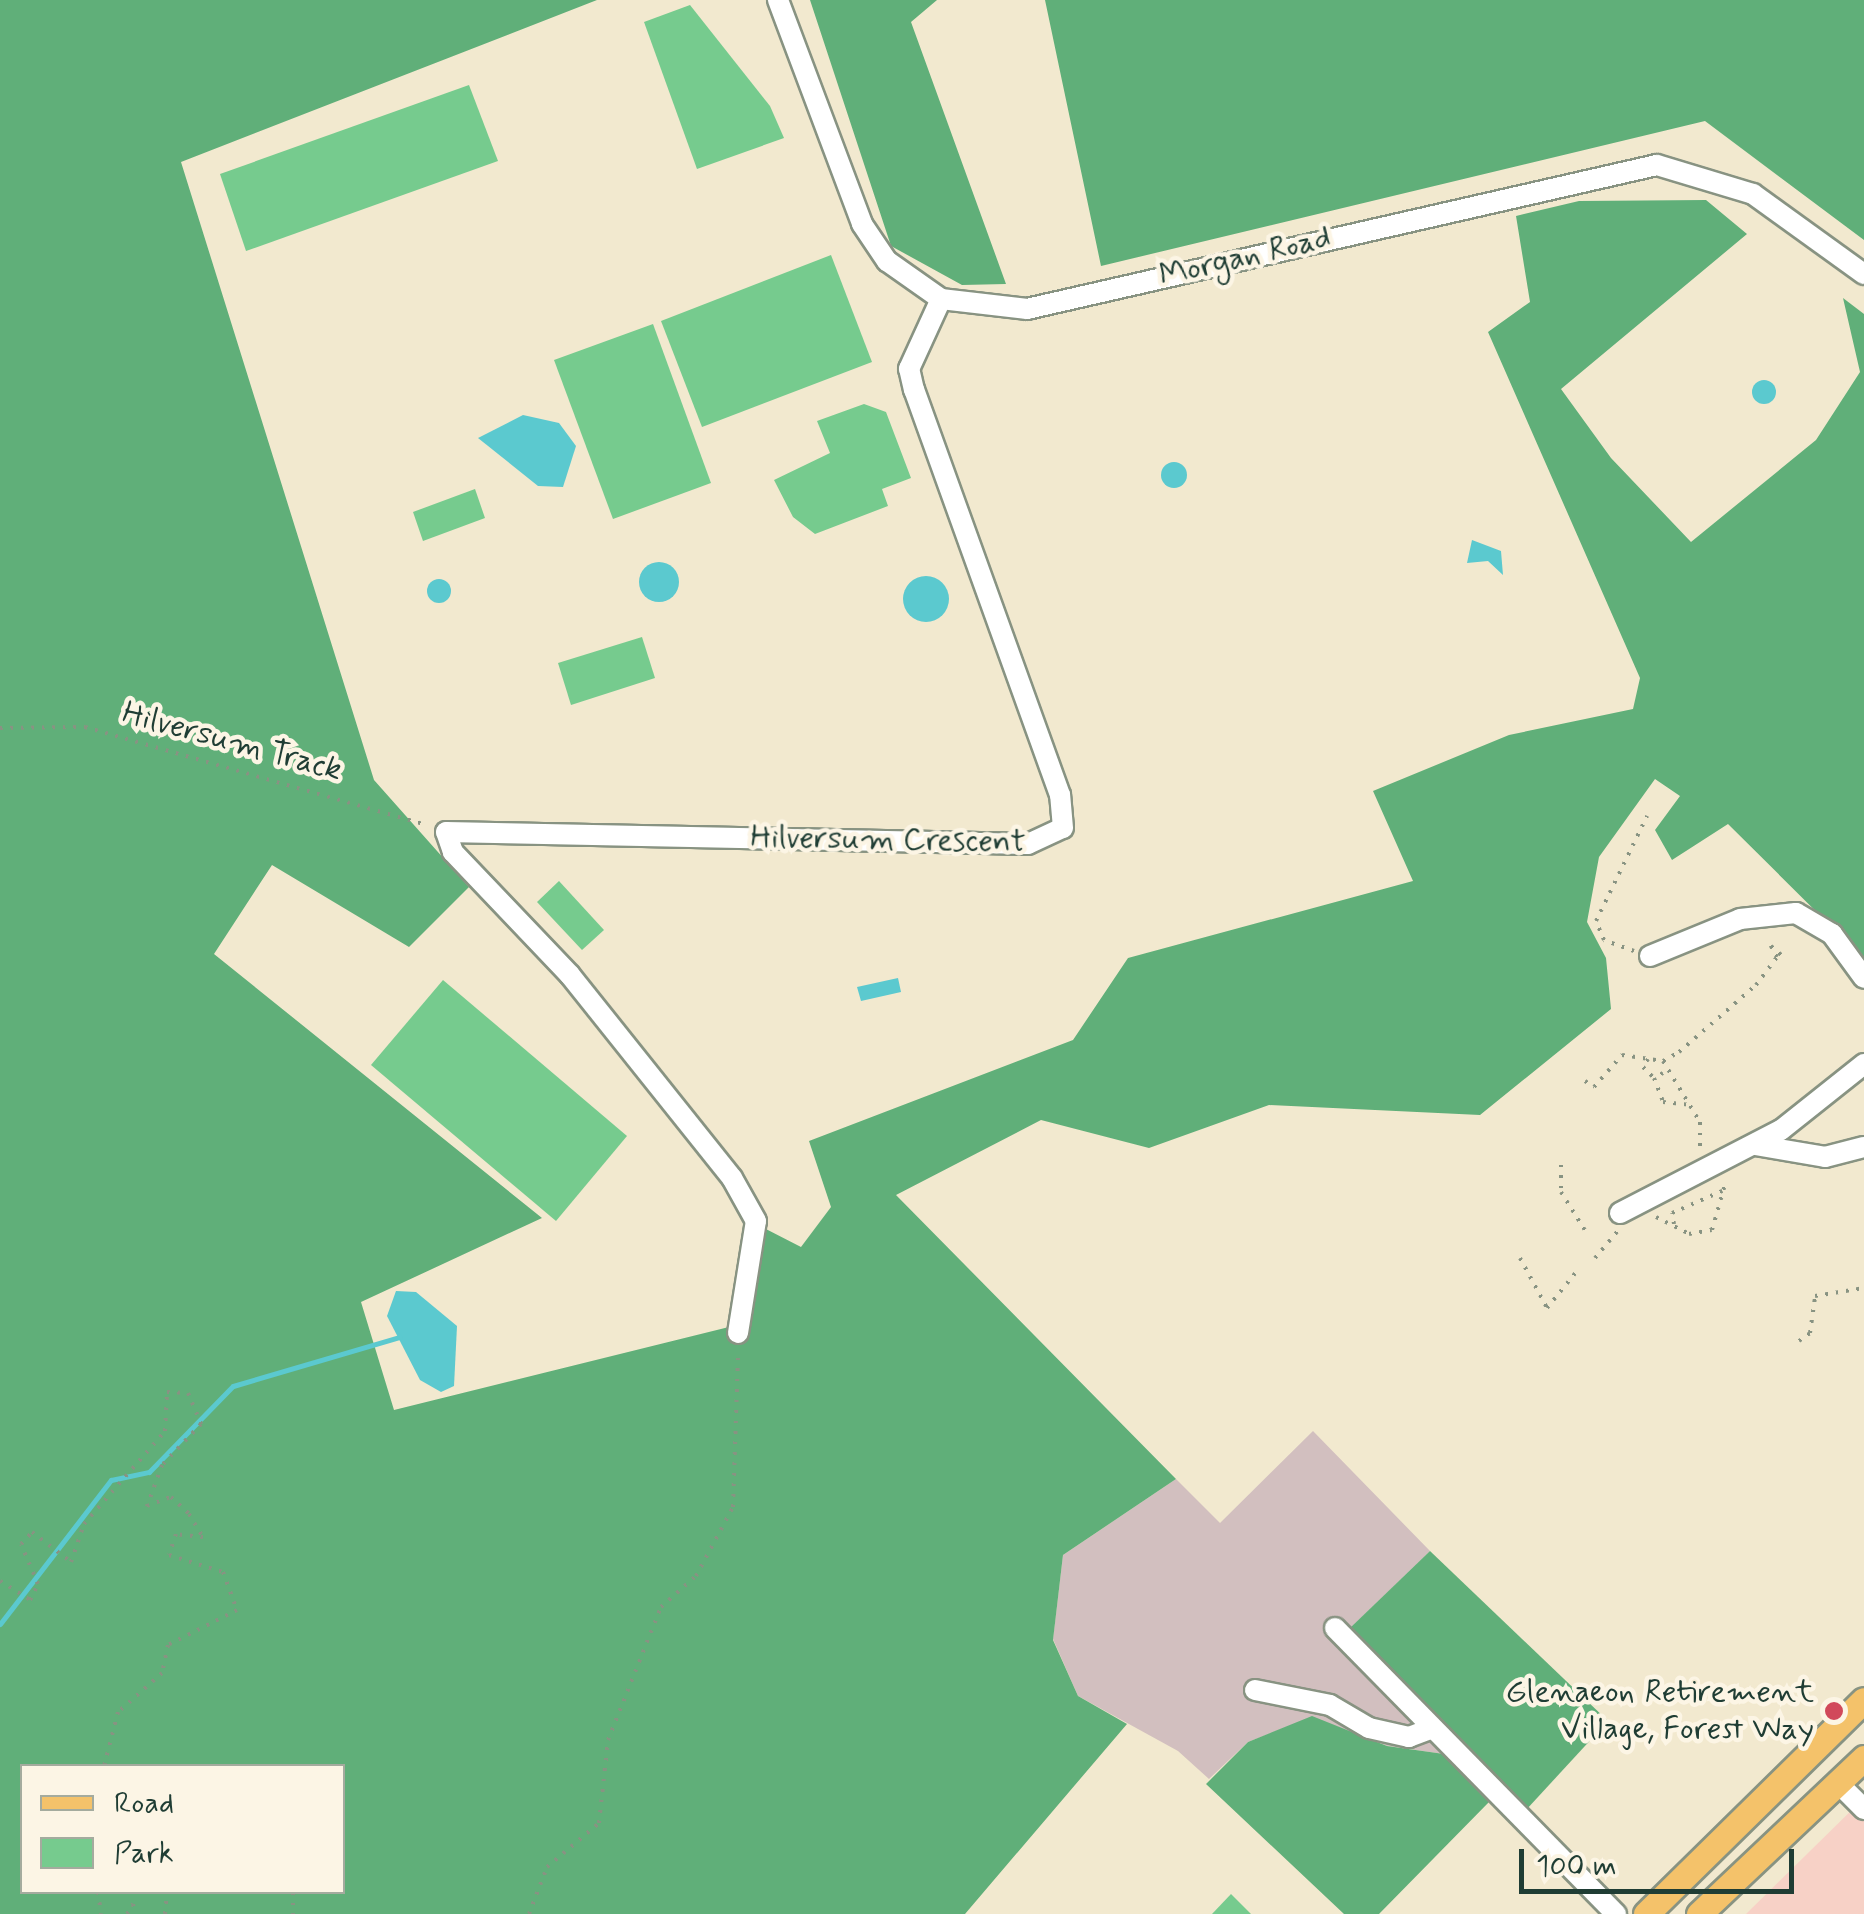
<!DOCTYPE html>
<style>
body{margin:0}
#map{position:relative;width:1864px;height:1914px;overflow:hidden;background:#f2e9cf;font-family:Mynerve,sans-serif}
div>[style]{position:absolute}
.built>*{inset:0;background:#f7d1c6}
.industrial>*{inset:0;background:#d2bfbf}
.green>*{inset:0;background:#76cb8e}
.forest>*{inset:0;background:#60af79}
.water>*{inset:0;background:#5bc9cf}
.round{border-radius:50%}
.stream>*{height:5px;margin:-2.5px;padding:0 2.5px;transform-origin:2.5px;border-radius:2.5px;background:#5bc9cf}
.path>*{height:4px;margin-top:-2px;transform-origin:0;background:repeating-linear-gradient(90deg,#889382 0 2.5px,transparent 0 10.5px)}
.roads{filter:drop-shadow(2px 0 #889382) drop-shadow(-2px 0 #889382) drop-shadow(0 2px #889382) drop-shadow(0 -2px #889382)}
.minor>*{height:20px;margin:-10px;padding:0 10px;transform-origin:10px;border-radius:10px;background:#fff}
.major>*{height:25px;margin:-12.5px;padding:0 12.5px;transform-origin:12.5px;border-radius:12.5px;background:#f4c26a}
.dots>*{width:28px;height:28px;translate:-50% -50%;box-sizing:border-box;border:5px solid #fcf5e5;border-radius:50%}
span{translate:-50% -50%;white-space:nowrap;text-align:center;line-height:1.15;-webkit-text-stroke:9px #fcf5e5;paint-order:stroke}
.street-label{font-size:32px;color:#1f3d34}
.poi-label{font-size:32px;color:#1f3d34}
.right{translate:-100% -50%;text-align:right}
.legend{position:absolute;left:20px;top:1764px;width:325px;height:130px;box-sizing:border-box;background:#fcf5e5;border:2px solid #a4ab9e;margin:0;padding:12px 18px;list-style:none;font-size:30px;color:#1f3d34}
.legend li{display:flex;align-items:center;gap:20px;height:50px}
.legend b{width:50px;border:2px solid #a4ab9e}
.scale{position:absolute;left:1519px;top:1849px;width:275px;height:45px;box-sizing:border-box;border:5px solid #1f3d34;border-top:0;padding-left:12px;font-size:30px;line-height:35px;white-space:nowrap;color:#1f3d34;-webkit-text-stroke:8px #fcf5e5;paint-order:stroke}
</style>
<div id="map">
<div class="built">
<i style="clip-path:polygon(1864px 1798px,1864px 1914px,1746px 1914px)"></i>
</div>
<div class="industrial">
<i style="clip-path:polygon(1313px 1431px,1430px 1551px,1335px 1643px,1444px 1754px,1387px 1746px,1312px 1717px,1248px 1742px,1209px 1779px,1178px 1751px,1078px 1696px,1053px 1639px,1063px 1555px,1176px 1479px,1220px 1523px)"></i>
</div>
<div class="green">
<i style="clip-path:polygon(690px 5px,770px 106px,784px 138px,697px 169px,644px 22px)"></i>
<i style="clip-path:polygon(469px 85px,498px 161px,246px 251px,220px 174px)"></i>
<i style="clip-path:polygon(831px 255px,872px 362px,702px 427px,661px 321px)"></i>
<i style="clip-path:polygon(653px 324px,711px 483px,613px 519px,554px 360px)"></i>
<i style="clip-path:polygon(864px 404px,886px 412px,911px 478px,882px 489px,888px 506px,815px 534px,793px 517px,774px 480px,830px 453px,817px 421px)"></i>
<i style="clip-path:polygon(475px 489px,485px 518px,423px 541px,413px 512px)"></i>
<i style="clip-path:polygon(642px 637px,655px 678px,571px 705px,558px 663px)"></i>
<i style="clip-path:polygon(559px 881px,604px 930px,582px 950px,537px 902px)"></i>
<i style="clip-path:polygon(443px 980px,627px 1136px,556px 1221px,371px 1065px)"></i>
<i style="clip-path:polygon(1231px 1894px,1251px 1914px,1212px 1914px)"></i>
</div>
<div class="forest">
<i style="clip-path:polygon(evenodd,0 0,597px 0,181px 162px,374px 780px,469px 887px,409px 947px,272px 865px,214px 954px,542px 1218px,361px 1302px,394px 1410px,733px 1326px,752px 1222px,801px 1247px,831px 1207px,809px 1141px,1073px 1040px,1128px 958px,1413px 881px,1373px 791px,1509px 735px,1633px 709px,1640px 678px,1488px 332px,1530px 302px,1516px 216px,1579px 201px,1706px 200px,1747px 234px,1561px 389px,1611px 458px,1691px 542px,1816px 440px,1860px 372px,1843px 298px,1864px 314px,1864px 959px,1728px 824px,1672px 860px,1655px 830px,1680px 796px,1655px 779px,1599px 857px,1587px 922px,1606px 958px,1611px 1009px,1480px 1115px,1269px 1105px,1149px 1148px,1041px 1120px,896px 1195px,1176px 1479px,1063px 1555px,1053px 1640px,1078px 1696px,1127px 1724px,965px 1914px,0 1914px,0 0,22px 1766px,342px 1766px,342px 1892px,22px 1892px,22px 1766px)"></i>
<i style="clip-path:polygon(810px 0,937px 0,911px 22px,1006px 284px,962px 285px,891px 246px)"></i>
<i style="clip-path:polygon(1045px 0,1864px 0,1864px 240px,1705px 121px,1101px 266px)"></i>
<i style="clip-path:polygon(1430px 1551px,1608px 1721px,1526px 1810px,1349px 1629px)"></i>
<i style="clip-path:polygon(1312px 1716px,1387px 1746px,1444px 1754px,1489px 1802px,1379px 1914px,1344px 1914px,1206px 1784px,1248px 1742px)"></i>
</div>
<div class="water">
<i class="round" style="left:1752px;top:380px;width:24px;height:24px"></i>
<i style="clip-path:polygon(523px 415px,559px 423px,576px 446px,563px 487px,538px 486px,478px 438px)"></i>
<i class="round" style="left:1161px;top:462px;width:26px;height:26px"></i>
<i style="clip-path:polygon(1472px 540px,1501px 551px,1503px 575px,1488px 561px,1467px 563px)"></i>
<i class="round" style="left:639px;top:562px;width:40px;height:40px"></i>
<i class="round" style="left:903px;top:576px;width:46px;height:46px"></i>
<i class="round" style="left:427px;top:579px;width:24px;height:24px"></i>
<i style="clip-path:polygon(898px 978px,901px 992px,861px 1001px,857px 987px)"></i>
<i style="clip-path:polygon(396px 1291px,416px 1292px,457px 1326px,454px 1386px,441px 1392px,420px 1380px,387px 1316px)"></i>
</div>
<div class="stream">
<i style="left:0;top:1624px;width:182px;rotate:-52.4deg"></i>
<i style="left:111px;top:1480px;width:39px;rotate:-12deg"></i>
<i style="left:149px;top:1472px;width:120px;rotate:-45.7deg"></i>
<i style="left:233px;top:1386px;width:174px;rotate:-16.4deg"></i>
</div>
<div class="path">
<i style="left:0;top:728px;width:85px;rotate:-0.7deg"></i>
<i style="left:85px;top:727px;width:356px;rotate:16deg"></i>
<i style="left:1634px;top:951px;width:32px;rotate:-160deg"></i>
<i style="left:1604px;top:940px;width:21px;rotate:-113deg"></i>
<i style="left:1596px;top:921px;width:117px;rotate:-64.1deg"></i>
<i style="left:1648px;top:1059px;width:9px;rotate:122deg"></i>
<i style="left:1643px;top:1067px;width:16px;rotate:45deg"></i>
<i style="left:1663px;top:1061px;width:71px;rotate:58.8deg"></i>
<i style="left:1700px;top:1122px;width:32px;rotate:90deg"></i>
<i style="left:1663px;top:1073px;width:10px;rotate:151deg"></i>
<i style="left:1654px;top:1078px;width:26px;rotate:69deg"></i>
<i style="left:1663px;top:1102px;width:30px;rotate:6deg"></i>
<i style="left:1585px;top:1081px;width:11px;rotate:34deg"></i>
<i style="left:1594px;top:1087px;width:43px;rotate:-48.8deg"></i>
<i style="left:1622px;top:1055px;width:41px;rotate:8.3deg"></i>
<i style="left:1663px;top:1061px;width:18px;rotate:-29deg"></i>
<i style="left:1679px;top:1052px;width:102px;rotate:-41deg"></i>
<i style="left:1756px;top:985px;width:35px;rotate:-53deg"></i>
<i style="left:1777px;top:957px;width:13px;rotate:-119deg"></i>
<i style="left:1771px;top:946px;width:18px;rotate:41deg"></i>
<i style="left:1561px;top:1165px;width:27px;rotate:90deg"></i>
<i style="left:1561px;top:1192px;width:51px;rotate:57.9deg"></i>
<i style="left:1656px;top:1217px;width:37px;rotate:27deg"></i>
<i style="left:1689px;top:1234px;width:23px;rotate:-10deg"></i>
<i style="left:1712px;top:1230px;width:51px;rotate:-74.1deg"></i>
<i style="left:1674px;top:1224px;width:11px;rotate:-100deg"></i>
<i style="left:1672px;top:1213px;width:55px;rotate:-23.7deg"></i>
<i style="left:1520px;top:1258px;width:57px;rotate:61.6deg"></i>
<i style="left:1547px;top:1308px;width:48px;rotate:-51deg"></i>
<i style="left:1595px;top:1258px;width:35px;rotate:-50deg"></i>
<i style="left:1799px;top:1341px;width:14px;rotate:-36deg"></i>
<i style="left:1810px;top:1333px;width:37px;rotate:-82deg"></i>
<i style="left:1815px;top:1296px;width:50px;rotate:-9.3deg"></i>
<i style="left:0;top:1581px;width:36px;rotate:32deg"></i>
<i style="left:30px;top:1600px;width:18px;rotate:-63deg"></i>
<i style="left:38px;top:1584px;width:43px;rotate:-113deg"></i>
<i style="left:21px;top:1544px;width:16px;rotate:-47deg"></i>
<i style="left:32px;top:1532px;width:49px;rotate:37.6deg"></i>
<i style="left:71px;top:1562px;width:40px;rotate:-71.1deg"></i>
<i style="left:84px;top:1524px;width:123px;rotate:-48.9deg"></i>
<i style="left:165px;top:1431px;width:39px;rotate:-87deg"></i>
<i style="left:167px;top:1392px;width:21px;rotate:3deg"></i>
<i style="left:188px;top:1393px;width:34px;rotate:67deg"></i>
<i style="left:201px;top:1424px;width:57px;rotate:133.6deg"></i>
<i style="left:162px;top:1465px;width:44px;rotate:110.1deg"></i>
<i style="left:147px;top:1506px;width:26px;rotate:-21deg"></i>
<i style="left:171px;top:1497px;width:25px;rotate:43deg"></i>
<i style="left:189px;top:1514px;width:27px;rotate:59deg"></i>
<i style="left:203px;top:1537px;width:27px;rotate:-174deg"></i>
<i style="left:176px;top:1534px;width:22px;rotate:108deg"></i>
<i style="left:169px;top:1555px;width:57px;rotate:17.5deg"></i>
<i style="left:223px;top:1572px;width:40px;rotate:69.8deg"></i>
<i style="left:237px;top:1610px;width:77px;rotate:153.1deg"></i>
<i style="left:168px;top:1645px;width:29px;rotate:102deg"></i>
<i style="left:162px;top:1673px;width:59px;rotate:138.4deg"></i>
<i style="left:118px;top:1712px;width:56px;rotate:104.5deg"></i>
<i style="left:98px;top:1892px;width:22px;rotate:82deg"></i>
<i style="left:293px;top:1892px;width:22px;rotate:90deg"></i>
<i style="left:127px;top:1914px;width:12px;rotate:-59deg"></i>
<i style="left:133px;top:1904px;width:10px;rotate:79deg"></i>
<i style="left:165px;top:1914px;width:22px;rotate:-85deg"></i>
<i style="left:529px;top:1914px;width:50px;rotate:-69deg"></i>
<i style="left:547px;top:1867px;width:68px;rotate:-40.2deg"></i>
<i style="left:599px;top:1823px;width:83px;rotate:-83.8deg"></i>
<i style="left:608px;top:1740px;width:143px;rotate:-68.3deg"></i>
<i style="left:661px;top:1607px;width:47px;rotate:-41.5deg"></i>
<i style="left:696px;top:1576px;width:78px;rotate:-61.8deg"></i>
<i style="left:733px;top:1507px;width:154px;rotate:-88.1deg"></i>
</div>
<div class="roads">
<div class="minor">
<i style="left:778px;top:0;width:239px;rotate:69.4deg"></i>
<i style="left:862px;top:224px;width:45px;rotate:56deg"></i>
<i style="left:887px;top:261px;width:66px;rotate:35.1deg"></i>
<i style="left:941px;top:299px;width:87px;rotate:6.6deg"></i>
<i style="left:1027px;top:309px;width:646px;rotate:-12.88deg"></i>
<i style="left:1657px;top:165px;width:100px;rotate:16.8deg"></i>
<i style="left:1753px;top:194px;width:137px;rotate:35.8deg"></i>
<i style="left:1650px;top:956px;width:97px;rotate:-22.3deg"></i>
<i style="left:1740px;top:919px;width:56px;rotate:-6.1deg"></i>
<i style="left:1796px;top:913px;width:42px;rotate:30.3deg"></i>
<i style="left:1832px;top:934px;width:54px;rotate:54deg"></i>
<i style="left:1755px;top:1145px;width:71px;rotate:9.7deg"></i>
<i style="left:1825px;top:1157px;width:40px;rotate:-14.4deg"></i>
<i style="left:1620px;top:1213px;width:181px;rotate:-27.3deg"></i>
<i style="left:1781px;top:1130px;width:106px;rotate:-38.5deg"></i>
<i style="left:738px;top:1333px;width:113px;rotate:-80.9deg"></i>
<i style="left:756px;top:1221px;width:49px;rotate:-119.2deg"></i>
<i style="left:732px;top:1178px;width:260px;rotate:-128.6deg"></i>
<i style="left:570px;top:975px;width:170px;rotate:-133.6deg"></i>
<i style="left:453px;top:852px;width:21px;rotate:-109deg"></i>
<i style="left:446px;top:832px;width:582px;rotate:1.18deg"></i>
<i style="left:1028px;top:844px;width:38px;rotate:-25deg"></i>
<i style="left:1063px;top:828px;width:33px;rotate:-95deg"></i>
<i style="left:1060px;top:795px;width:431px;rotate:-109.8deg"></i>
<i style="left:914px;top:390px;width:22px;rotate:-103deg"></i>
<i style="left:909px;top:369px;width:77px;rotate:-65.4deg"></i>
<i style="left:1335px;top:1628px;width:401px;rotate:45.5deg"></i>
<i style="left:1255px;top:1690px;width:76px;rotate:11.3deg"></i>
<i style="left:1330px;top:1705px;width:45px;rotate:30.5deg"></i>
<i style="left:1369px;top:1728px;width:41px;rotate:12.7deg"></i>
<i style="left:1409px;top:1737px;width:25px;rotate:-21deg"></i>
<i style="left:1838px;top:1783px;width:37px;rotate:45deg"></i>
</div>
<div class="major">
<i style="left:1646px;top:1914px;width:305px;rotate:-44.5deg"></i>
<i style="left:1699px;top:1914px;width:227px;rotate:-43.4deg"></i>
</div>
</div>
<div class="dots">
<i style="left:1834px;top:1711px;background:#d1495b"></i>
</div>
<div class="street-label">
<span style="left:1245px;top:257px;rotate:-13deg">Morgan Road</span>
<span style="left:232px;top:742px;rotate:15deg">Hilversum Track</span>
<span style="left:888px;top:840px;rotate:1deg">Hilversum Crescent</span>
</div>
<div class="poi-label">
<span class="right" style="left:1814px;top:1711px">Glenaeon Retirement<br>Village, Forest Way</span>
</div>
<ul class="legend">
<li><b style="height:12px;background:#f4c26a"></b>Road</li>
<li><b style="height:28px;background:#76cb8e"></b>Park</li>
</ul>
<div class="scale">100 m</div>
</div>
